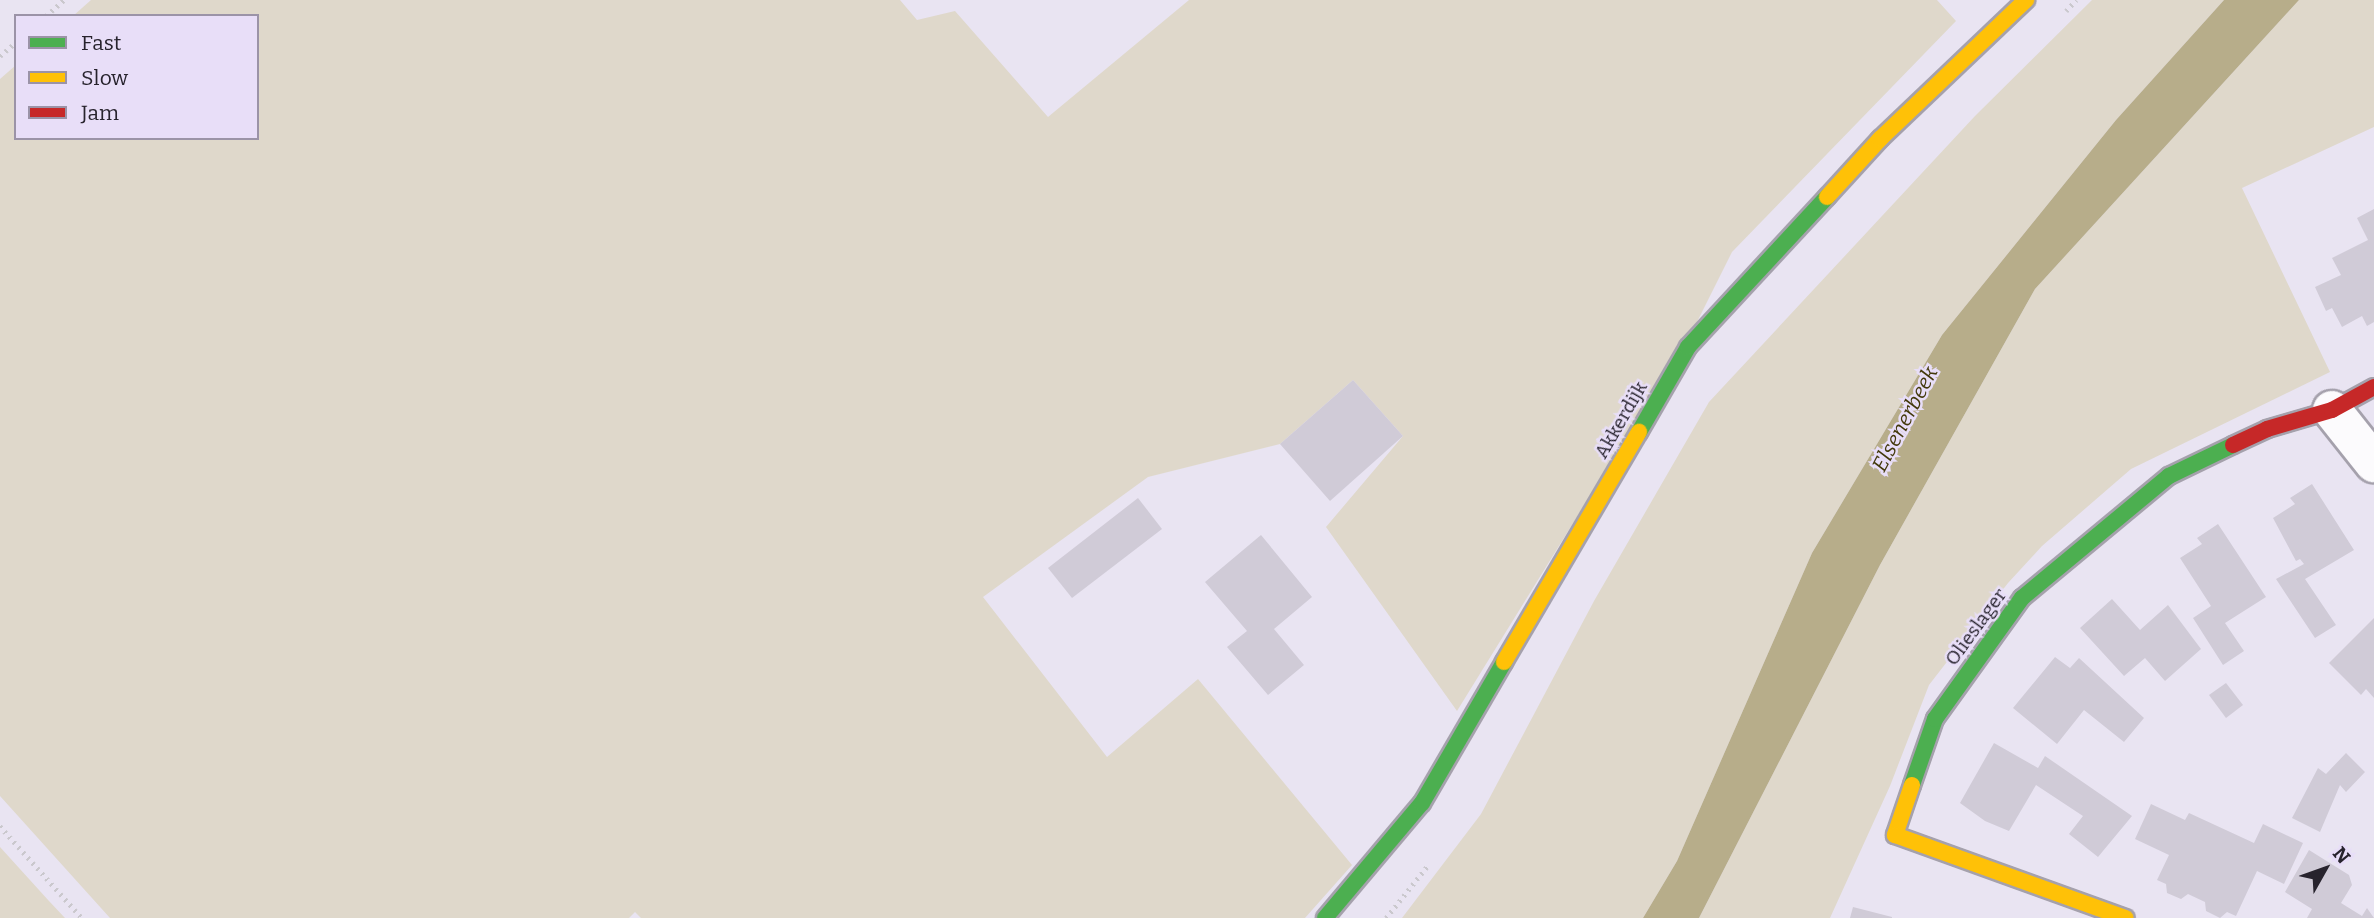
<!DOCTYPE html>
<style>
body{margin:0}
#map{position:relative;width:2374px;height:918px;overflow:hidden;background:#e9e4f2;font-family:Bitter,serif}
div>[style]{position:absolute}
.green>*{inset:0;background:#dfd8cb}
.water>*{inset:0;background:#b7ad8a}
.building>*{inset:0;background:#d0cbd7}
.path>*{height:4.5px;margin-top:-2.25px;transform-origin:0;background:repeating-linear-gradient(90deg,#cac8cd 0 2px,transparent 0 7px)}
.roads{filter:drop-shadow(2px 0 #a5a1ac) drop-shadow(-2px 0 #a5a1ac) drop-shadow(0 2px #a5a1ac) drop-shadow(0 -2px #a5a1ac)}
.street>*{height:38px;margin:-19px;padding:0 19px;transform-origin:19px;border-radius:19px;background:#fcfbfd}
.fast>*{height:16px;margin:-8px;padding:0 8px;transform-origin:8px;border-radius:8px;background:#4caf50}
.slow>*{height:16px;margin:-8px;padding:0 8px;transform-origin:8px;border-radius:8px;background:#ffc107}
.jam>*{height:16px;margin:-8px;padding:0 8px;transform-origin:8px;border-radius:8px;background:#c62828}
span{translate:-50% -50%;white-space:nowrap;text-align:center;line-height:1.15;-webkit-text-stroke:5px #e8def8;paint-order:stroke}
.street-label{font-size:19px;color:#27232d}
.water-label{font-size:21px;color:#43390b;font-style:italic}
.legend{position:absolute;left:14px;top:14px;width:245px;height:126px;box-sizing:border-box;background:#e8def8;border:2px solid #9b93a7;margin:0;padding:9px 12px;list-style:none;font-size:21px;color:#27232d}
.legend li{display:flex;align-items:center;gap:14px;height:35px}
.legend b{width:35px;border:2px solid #9b93a7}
.north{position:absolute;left:2290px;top:834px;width:70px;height:70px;-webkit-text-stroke:5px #e8def8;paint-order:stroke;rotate:50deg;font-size:19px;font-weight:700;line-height:28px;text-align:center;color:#27232d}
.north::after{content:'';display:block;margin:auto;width:24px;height:32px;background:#27232d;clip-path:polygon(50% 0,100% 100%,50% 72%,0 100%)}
</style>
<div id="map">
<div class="green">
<i style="clip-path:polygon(91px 0,900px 0,917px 20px,955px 11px,1048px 117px,1189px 0,1937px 0,1956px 21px,1732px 252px,1696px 324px,1457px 711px,1326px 527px,1403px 436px,1353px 380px,1280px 444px,1148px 477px,983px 597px,1107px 757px,1198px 679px,1352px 865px,1305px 918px,641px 918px,635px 912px,629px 918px,110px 918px,0 796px,0 79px,16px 65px,16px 138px,257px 138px,257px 16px,73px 16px)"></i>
<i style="clip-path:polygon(2092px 0,2224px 0,2116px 120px,1942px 335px,1812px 553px,1677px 861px,1643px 918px,1402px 918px,1481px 814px,1594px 601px,1709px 402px,1975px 116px)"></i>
<i style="clip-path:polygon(2299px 0,2374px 0,2374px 127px,2242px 188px,2330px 372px,2131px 469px,2042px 546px,2008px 583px,1929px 685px,1890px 786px,1830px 918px,1699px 918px,1880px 565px,2035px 289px)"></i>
<i style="clip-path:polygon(0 847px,49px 901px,65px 918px,0 918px)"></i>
</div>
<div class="water">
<i style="clip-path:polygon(2224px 0,2299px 0,2035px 289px,1880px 565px,1699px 918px,1643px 918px,1677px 861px,1812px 553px,1942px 335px,2116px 120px)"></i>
</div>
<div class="building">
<i style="clip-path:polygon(2374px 209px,2374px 322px,2367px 326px,2362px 316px,2342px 327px,2332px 308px,2326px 311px,2315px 287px,2341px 275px,2332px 258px,2368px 240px,2357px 218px)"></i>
<i style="clip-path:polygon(1353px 380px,1403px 436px,1330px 501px,1280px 444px)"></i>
<i style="clip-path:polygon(2312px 484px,2354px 550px,2305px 579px,2336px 625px,2315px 638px,2276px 579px,2304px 564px,2300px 559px,2296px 561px,2273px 518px,2295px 504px,2290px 498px)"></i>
<i style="clip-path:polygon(1138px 498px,1162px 529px,1072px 598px,1048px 568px)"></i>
<i style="clip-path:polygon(2218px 524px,2266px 597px,2225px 623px,2244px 651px,2223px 665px,2193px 618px,2211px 606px,2180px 558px,2202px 544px,2197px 538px)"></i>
<i style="clip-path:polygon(1261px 535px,1312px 597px,1274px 629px,1304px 665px,1268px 695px,1227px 647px,1247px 631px,1205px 582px)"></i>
<i style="clip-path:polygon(2112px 599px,2140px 630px,2168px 605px,2201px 649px,2165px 681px,2145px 658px,2124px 676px,2080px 628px)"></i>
<i style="clip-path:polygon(2374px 618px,2374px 698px,2366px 689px,2361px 695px,2329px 663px)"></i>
<i style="clip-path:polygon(2055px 657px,2070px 668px,2079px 658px,2144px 718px,2124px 742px,2084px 710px,2057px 744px,2013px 708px)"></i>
<i style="clip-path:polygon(2226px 683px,2243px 705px,2226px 718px,2209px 695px)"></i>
<i style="clip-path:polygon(1994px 743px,2038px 768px,2045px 756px,2132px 816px,2098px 857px,2069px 834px,2083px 816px,2036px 785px,2009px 831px,1985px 821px,1960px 803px)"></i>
<i style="clip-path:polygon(2346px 753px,2365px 772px,2346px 792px,2340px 785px,2320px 832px,2292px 818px,2318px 768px,2326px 774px)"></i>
<i style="clip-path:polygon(2151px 804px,2185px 820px,2189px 813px,2254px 843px,2263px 824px,2303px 843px,2284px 884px,2257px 871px,2236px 916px,2227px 912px,2220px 918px,2206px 911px,2205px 902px,2188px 894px,2181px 899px,2167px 893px,2166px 884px,2157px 880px,2169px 855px,2135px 839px)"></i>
<i style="clip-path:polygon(2309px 850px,2349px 875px,2352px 885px,2341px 903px,2362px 916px,2367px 908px,2374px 918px,2307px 918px,2312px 909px,2285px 892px)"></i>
<i style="clip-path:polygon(1853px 907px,1892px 917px,1892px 918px,1850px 918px)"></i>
</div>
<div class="path">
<i style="left:2066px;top:11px;width:15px;rotate:-48deg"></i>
<i style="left:46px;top:16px;width:24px;rotate:-42deg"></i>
<i style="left:0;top:56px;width:21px;rotate:-41deg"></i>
<i style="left:0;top:826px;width:123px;rotate:48.3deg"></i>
<i style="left:1386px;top:918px;width:69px;rotate:-51.5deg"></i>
</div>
<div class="roads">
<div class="street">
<i style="left:2332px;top:410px;width:68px;rotate:51.6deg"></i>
</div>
<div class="fast">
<i style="left:1639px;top:432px;width:98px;rotate:-60deg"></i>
<i style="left:1688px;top:347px;width:205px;rotate:-47.2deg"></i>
<i style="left:1912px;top:785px;width:70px;rotate:-70.8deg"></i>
<i style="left:1935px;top:719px;width:149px;rotate:-54.3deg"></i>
<i style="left:2022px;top:598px;width:191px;rotate:-39.7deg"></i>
<i style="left:2169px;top:476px;width:71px;rotate:-25.8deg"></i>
<i style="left:1325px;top:918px;width:150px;rotate:-49.9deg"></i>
<i style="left:1422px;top:803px;width:163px;rotate:-59.8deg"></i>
</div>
<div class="slow">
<i style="left:1827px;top:197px;width:79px;rotate:-47.6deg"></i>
<i style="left:1880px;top:139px;width:202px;rotate:-43.6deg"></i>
<i style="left:1504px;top:662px;width:267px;rotate:-59.6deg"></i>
<i style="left:1912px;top:785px;width:53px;rotate:108.8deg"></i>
<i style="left:1895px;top:835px;width:245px;rotate:19.8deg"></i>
</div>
<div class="jam">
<i style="left:2233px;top:445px;width:38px;rotate:-25deg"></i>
<i style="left:2267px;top:429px;width:68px;rotate:-16.3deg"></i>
<i style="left:2332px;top:410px;width:48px;rotate:-28.7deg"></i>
</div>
</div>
<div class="street-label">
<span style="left:1621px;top:420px;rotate:-60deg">Akkerdijk</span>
<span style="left:1976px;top:627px;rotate:-54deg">Olieslager</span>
</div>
<div class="water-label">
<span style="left:1905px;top:419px;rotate:-62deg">Elsenerbeek</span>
</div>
<ul class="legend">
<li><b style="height:9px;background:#4caf50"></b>Fast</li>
<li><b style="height:9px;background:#ffc107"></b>Slow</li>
<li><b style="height:9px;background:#c62828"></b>Jam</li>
</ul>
<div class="north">N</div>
</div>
